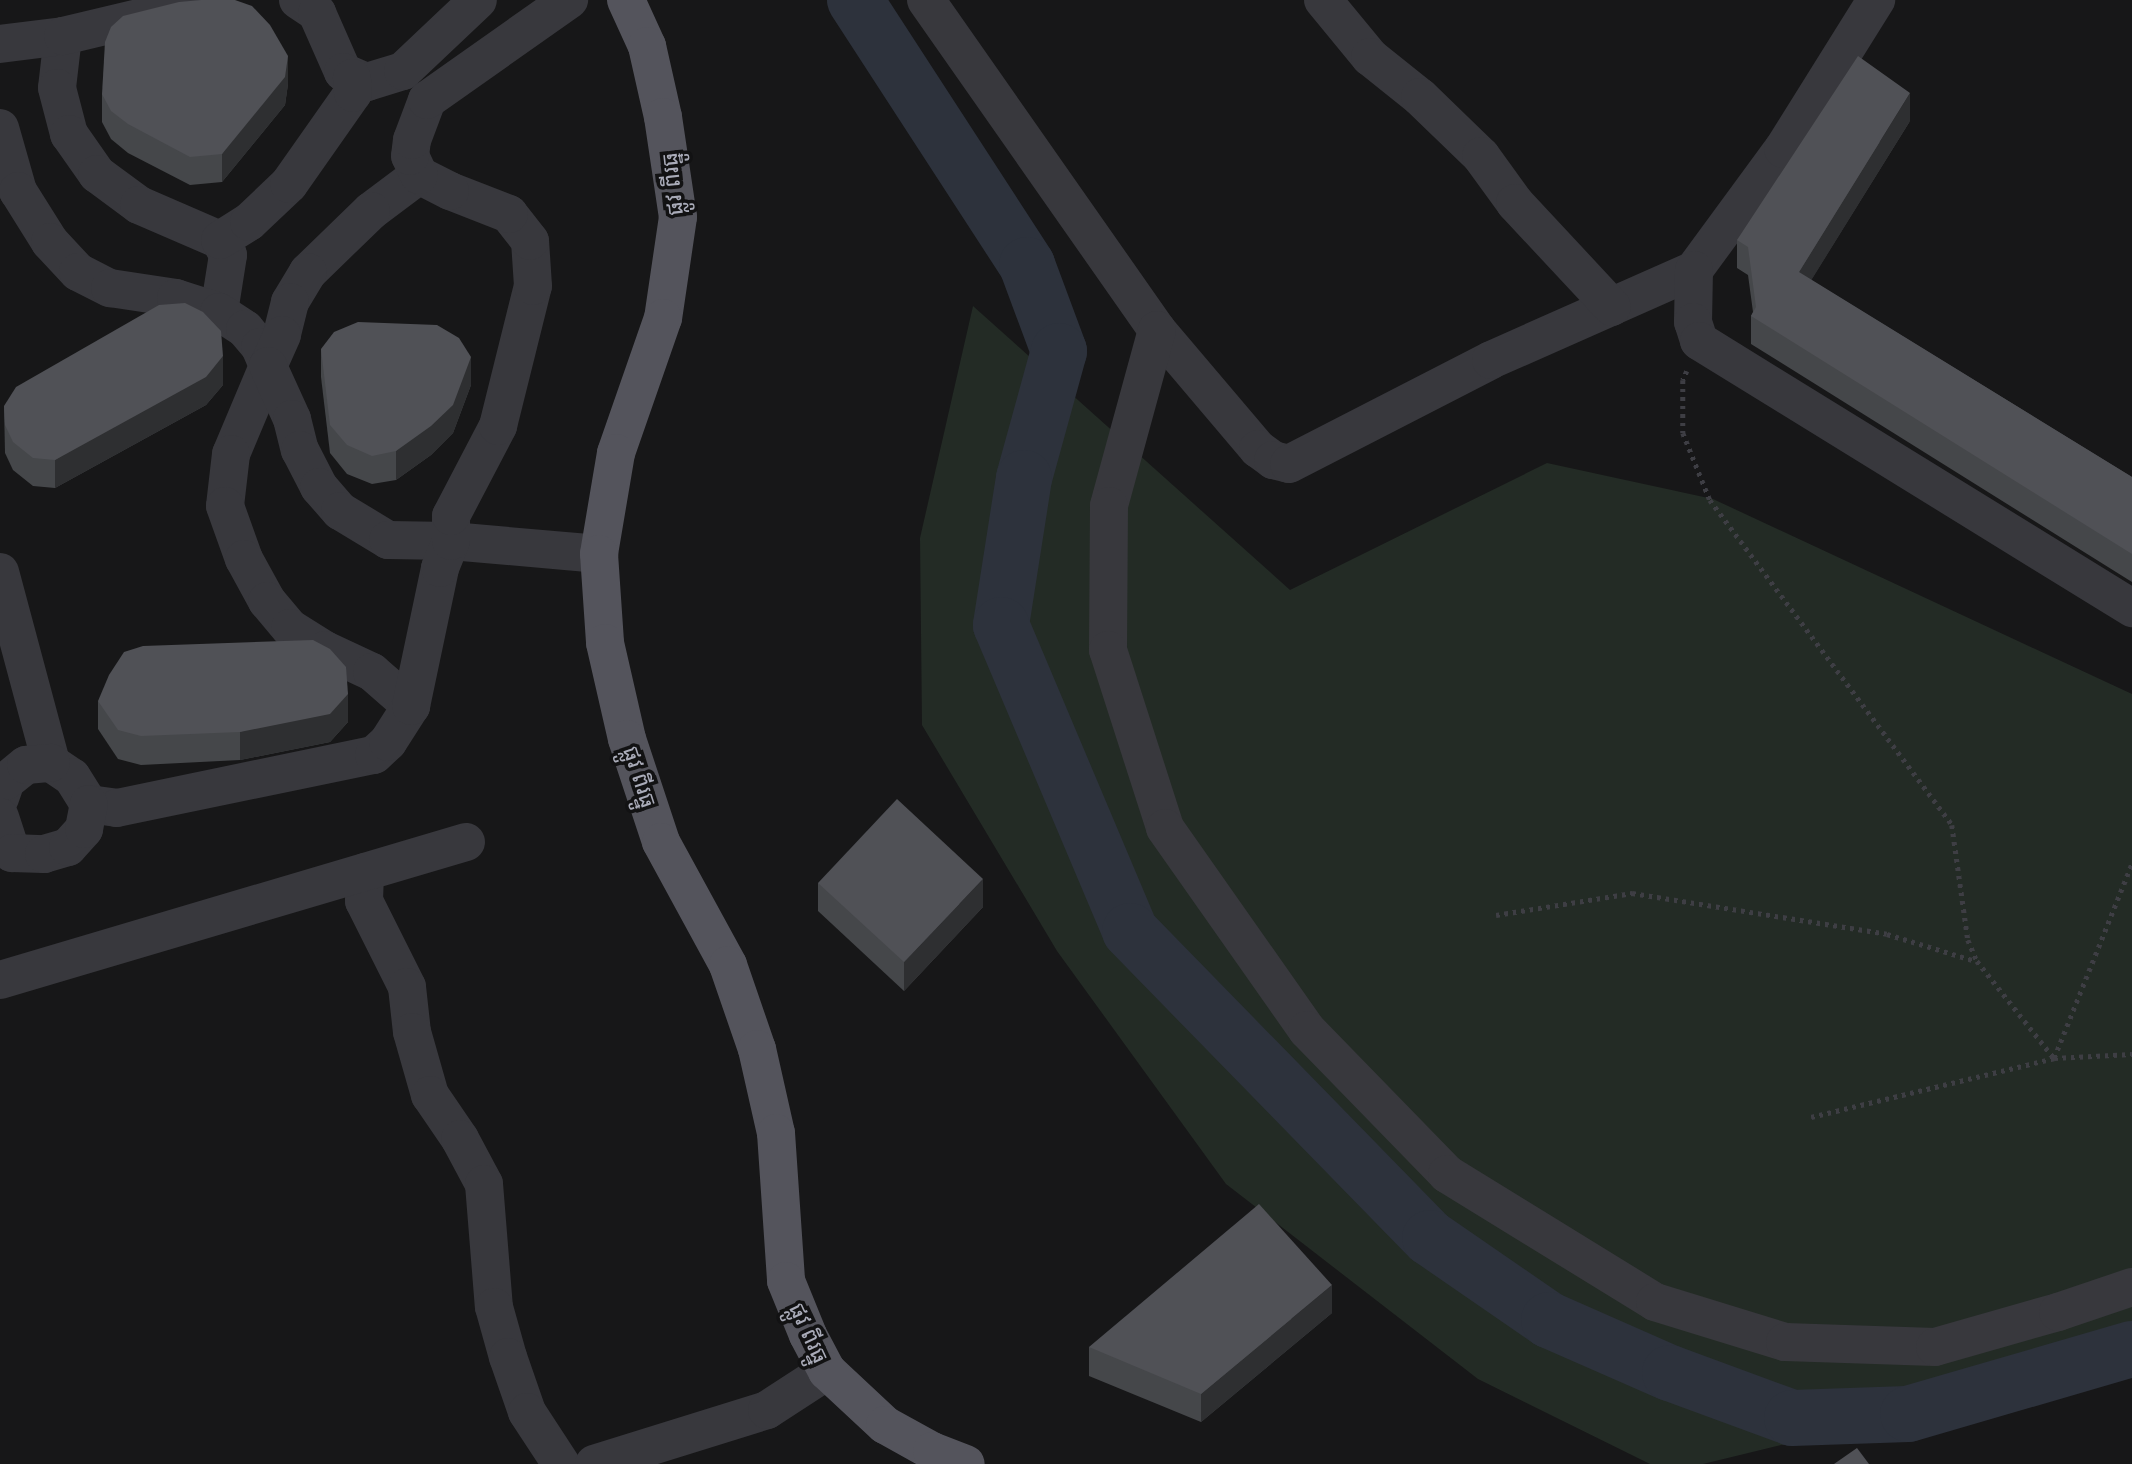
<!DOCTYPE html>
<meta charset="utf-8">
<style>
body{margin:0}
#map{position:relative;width:2132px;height:1464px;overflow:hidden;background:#171718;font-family:"Space Grotesk","Noto Sans Khmer",sans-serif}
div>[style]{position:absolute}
.green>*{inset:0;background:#232b25}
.river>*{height:56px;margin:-28px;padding:0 28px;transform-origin:28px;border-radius:28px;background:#2d323c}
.path>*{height:4.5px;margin-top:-2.25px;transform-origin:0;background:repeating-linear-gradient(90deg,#3e3e44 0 3.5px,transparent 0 8.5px)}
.minor>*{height:38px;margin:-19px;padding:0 19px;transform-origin:19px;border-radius:19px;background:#38383d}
.major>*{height:38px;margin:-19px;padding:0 19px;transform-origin:19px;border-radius:19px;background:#54545c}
.wall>*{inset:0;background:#45474a}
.shaded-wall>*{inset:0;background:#2e2f31}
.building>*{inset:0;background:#505156}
span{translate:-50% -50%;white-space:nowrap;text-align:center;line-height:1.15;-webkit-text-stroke:7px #121213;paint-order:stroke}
.street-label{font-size:23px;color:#a9abb8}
</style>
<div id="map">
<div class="green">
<i style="clip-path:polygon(973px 306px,1290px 590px,1547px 463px,1713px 499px,2132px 694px,2132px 1349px,1908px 1414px,1703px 1464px,1650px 1464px,1478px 1379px,1226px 1184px,1057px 951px,922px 725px,920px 538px)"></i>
</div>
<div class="river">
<i style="left:855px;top:0;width:316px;rotate:57deg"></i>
<i style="left:1027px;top:265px;width:92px;rotate:69.6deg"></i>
<i style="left:1059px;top:351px;width:132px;rotate:105.4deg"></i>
<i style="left:1024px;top:478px;width:149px;rotate:98.9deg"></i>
<i style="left:1001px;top:625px;width:332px;rotate:67.1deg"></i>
<i style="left:1130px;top:931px;width:429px;rotate:45.7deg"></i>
<i style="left:1430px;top:1238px;width:145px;rotate:34.6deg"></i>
<i style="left:1549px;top:1320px;width:132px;rotate:23.7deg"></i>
<i style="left:1670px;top:1373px;width:130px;rotate:20.2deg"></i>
<i style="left:1792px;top:1418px;width:116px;rotate:-2deg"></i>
<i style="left:1908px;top:1414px;width:233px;rotate:-16.2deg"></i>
</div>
<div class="path">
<i style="left:1687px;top:371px;width:10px;rotate:114deg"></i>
<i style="left:1683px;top:380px;width:53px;rotate:90deg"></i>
<i style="left:1683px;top:433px;width:72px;rotate:68.1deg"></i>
<i style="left:1710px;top:500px;width:405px;rotate:53.3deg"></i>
<i style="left:1952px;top:825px;width:116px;rotate:82.1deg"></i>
<i style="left:1968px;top:940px;width:23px;rotate:67deg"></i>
<i style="left:1977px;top:961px;width:124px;rotate:51.6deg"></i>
<i style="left:2054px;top:1058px;width:78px;rotate:-2.9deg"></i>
<i style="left:1496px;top:915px;width:138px;rotate:-9.2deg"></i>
<i style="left:1632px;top:893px;width:258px;rotate:9.1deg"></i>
<i style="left:1887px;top:934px;width:93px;rotate:16.9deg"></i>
<i style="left:1811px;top:1117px;width:250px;rotate:-13.6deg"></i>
<i style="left:2054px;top:1058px;width:210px;rotate:-68.2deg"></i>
</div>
<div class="minor">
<i style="left:298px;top:0;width:23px;rotate:34deg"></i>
<i style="left:317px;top:13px;width:64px;rotate:66.2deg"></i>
<i style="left:343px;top:72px;width:26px;rotate:23deg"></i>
<i style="left:367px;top:82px;width:38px;rotate:-17deg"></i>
<i style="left:403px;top:71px;width:103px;rotate:-43.4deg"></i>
<i style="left:926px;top:0;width:403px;rotate:55deg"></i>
<i style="left:1157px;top:330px;width:156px;rotate:49.7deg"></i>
<i style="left:1258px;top:449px;width:19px;rotate:36deg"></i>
<i style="left:1273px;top:460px;width:16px;rotate:14deg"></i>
<i style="left:1289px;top:464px;width:227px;rotate:-27.2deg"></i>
<i style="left:1491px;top:360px;width:222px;rotate:-23.9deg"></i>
<i style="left:1694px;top:270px;width:150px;rotate:-53.7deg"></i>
<i style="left:1783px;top:149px;width:176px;rotate:-58deg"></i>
<i style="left:1323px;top:0;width:74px;rotate:50.5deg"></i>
<i style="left:1370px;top:57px;width:64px;rotate:38.7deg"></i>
<i style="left:1420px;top:97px;width:85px;rotate:44deg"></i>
<i style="left:1481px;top:156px;width:58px;rotate:54.1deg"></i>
<i style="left:1515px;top:203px;width:142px;rotate:47deg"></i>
<i style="left:63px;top:36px;width:52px;rotate:96.6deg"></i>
<i style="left:57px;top:88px;width:48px;rotate:75.4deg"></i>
<i style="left:69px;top:134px;width:49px;rotate:55deg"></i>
<i style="left:97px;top:174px;width:52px;rotate:36.4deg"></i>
<i style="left:139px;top:205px;width:88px;rotate:23.4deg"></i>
<i style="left:220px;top:240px;width:17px;rotate:62deg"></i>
<i style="left:228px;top:255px;width:58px;rotate:99deg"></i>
<i style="left:0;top:44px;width:64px;rotate:-7.2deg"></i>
<i style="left:63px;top:36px;width:155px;rotate:-13.4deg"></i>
<i style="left:0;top:128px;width:66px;rotate:74.1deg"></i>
<i style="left:18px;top:191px;width:60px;rotate:57.9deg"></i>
<i style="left:50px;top:242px;width:41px;rotate:47deg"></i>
<i style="left:78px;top:272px;width:36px;rotate:27deg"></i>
<i style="left:110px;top:288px;width:67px;rotate:8.6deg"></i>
<i style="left:176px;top:298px;width:45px;rotate:18deg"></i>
<i style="left:219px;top:312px;width:31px;rotate:33deg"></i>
<i style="left:245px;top:329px;width:23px;rotate:50deg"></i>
<i style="left:260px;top:347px;width:21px;rotate:67deg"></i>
<i style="left:268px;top:366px;width:95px;rotate:112.8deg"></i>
<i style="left:231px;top:454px;width:52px;rotate:96.6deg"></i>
<i style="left:225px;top:506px;width:56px;rotate:70.3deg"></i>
<i style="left:244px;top:559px;width:48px;rotate:61.3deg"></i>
<i style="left:267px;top:601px;width:35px;rotate:50deg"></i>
<i style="left:290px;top:628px;width:41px;rotate:32.2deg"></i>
<i style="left:325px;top:650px;width:52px;rotate:25.1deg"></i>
<i style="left:372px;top:672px;width:52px;rotate:41.1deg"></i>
<i style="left:419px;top:175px;width:60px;rotate:143.1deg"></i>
<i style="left:371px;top:211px;width:88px;rotate:135.9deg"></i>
<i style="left:308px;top:272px;width:35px;rotate:121deg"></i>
<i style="left:290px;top:302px;width:34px;rotate:104deg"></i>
<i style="left:282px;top:335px;width:34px;rotate:114deg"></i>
<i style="left:268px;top:366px;width:58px;rotate:65.6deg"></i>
<i style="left:292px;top:419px;width:32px;rotate:76deg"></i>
<i style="left:300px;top:450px;width:42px;rotate:62.8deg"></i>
<i style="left:319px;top:487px;width:32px;rotate:49deg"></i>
<i style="left:340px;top:511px;width:56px;rotate:31.1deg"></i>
<i style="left:388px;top:540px;width:63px;rotate:0.9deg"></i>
<i style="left:451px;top:541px;width:149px;rotate:5deg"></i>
<i style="left:220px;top:240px;width:34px;rotate:-32deg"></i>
<i style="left:249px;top:222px;width:55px;rotate:-43.5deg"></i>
<i style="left:289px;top:184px;width:111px;rotate:-54.9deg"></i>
<i style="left:353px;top:93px;width:15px;rotate:-94deg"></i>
<i style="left:1694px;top:270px;width:52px;rotate:91.1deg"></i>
<i style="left:1693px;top:322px;width:20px;rotate:72deg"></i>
<i style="left:1699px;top:341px;width:509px;rotate:31.66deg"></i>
<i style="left:1157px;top:330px;width:182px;rotate:105.3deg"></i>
<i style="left:1109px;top:506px;width:144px;rotate:90.4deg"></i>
<i style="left:1108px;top:650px;width:187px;rotate:72.2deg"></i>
<i style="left:1165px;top:828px;width:247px;rotate:54.9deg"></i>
<i style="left:1307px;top:1030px;width:201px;rotate:45.8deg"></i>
<i style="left:1447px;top:1174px;width:244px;rotate:31.6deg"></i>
<i style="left:1655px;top:1302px;width:136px;rotate:17.1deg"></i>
<i style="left:1785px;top:1342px;width:150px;rotate:1.9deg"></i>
<i style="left:1935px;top:1347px;width:128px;rotate:-15.9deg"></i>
<i style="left:2058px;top:1312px;width:78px;rotate:-18.7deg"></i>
<i style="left:0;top:572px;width:198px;rotate:75deg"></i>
<i style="left:51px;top:763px;width:25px;rotate:34deg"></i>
<i style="left:72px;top:777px;width:32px;rotate:58deg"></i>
<i style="left:89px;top:804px;width:28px;rotate:8deg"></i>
<i style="left:117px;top:808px;width:262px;rotate:-11.7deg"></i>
<i style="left:374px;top:755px;width:19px;rotate:-43deg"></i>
<i style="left:388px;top:742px;width:43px;rotate:-57.4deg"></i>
<i style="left:411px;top:706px;width:141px;rotate:-78.1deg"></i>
<i style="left:440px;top:568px;width:29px;rotate:-68deg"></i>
<i style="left:451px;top:541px;width:25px;rotate:-90deg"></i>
<i style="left:451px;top:516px;width:102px;rotate:-62.4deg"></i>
<i style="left:498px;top:426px;width:144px;rotate:-76deg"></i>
<i style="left:533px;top:286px;width:45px;rotate:-93.8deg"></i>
<i style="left:530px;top:241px;width:34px;rotate:-128deg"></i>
<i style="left:509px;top:214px;width:63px;rotate:-158.7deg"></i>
<i style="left:450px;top:191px;width:35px;rotate:-153deg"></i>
<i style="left:419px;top:175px;width:21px;rotate:-115deg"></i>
<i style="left:410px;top:156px;width:16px;rotate:-83deg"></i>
<i style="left:412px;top:140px;width:43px;rotate:-69.4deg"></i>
<i style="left:427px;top:100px;width:174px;rotate:-35.2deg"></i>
<i style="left:0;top:798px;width:18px;rotate:-71deg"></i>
<i style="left:6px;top:781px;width:26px;rotate:-39deg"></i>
<i style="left:26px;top:765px;width:25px;rotate:-5deg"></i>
<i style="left:0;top:817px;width:38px;rotate:72deg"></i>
<i style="left:12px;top:853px;width:32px;rotate:2deg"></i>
<i style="left:44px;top:854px;width:25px;rotate:-16deg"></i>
<i style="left:68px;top:847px;width:24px;rotate:-48deg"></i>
<i style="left:84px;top:829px;width:25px;rotate:-79deg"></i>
<i style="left:365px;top:872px;width:29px;rotate:92deg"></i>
<i style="left:364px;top:901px;width:96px;rotate:63.4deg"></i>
<i style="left:407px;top:987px;width:45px;rotate:83.7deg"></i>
<i style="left:412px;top:1032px;width:66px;rotate:74.1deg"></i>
<i style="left:430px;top:1095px;width:53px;rotate:55.7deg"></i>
<i style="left:460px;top:1139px;width:51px;rotate:61.9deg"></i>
<i style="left:484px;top:1184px;width:123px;rotate:85.4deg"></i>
<i style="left:494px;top:1307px;width:52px;rotate:74.4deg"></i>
<i style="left:508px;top:1357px;width:58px;rotate:70.9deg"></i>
<i style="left:527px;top:1412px;width:62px;rotate:56.8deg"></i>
<i style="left:0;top:980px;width:486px;rotate:-16.5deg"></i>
<i style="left:594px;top:1464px;width:181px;rotate:-17.3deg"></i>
<i style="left:767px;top:1410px;width:72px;rotate:-33deg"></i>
</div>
<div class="major">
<i style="left:626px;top:0;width:51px;rotate:65.5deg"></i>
<i style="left:647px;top:46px;width:73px;rotate:77.3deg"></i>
<i style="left:663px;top:117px;width:101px;rotate:81.5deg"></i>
<i style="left:678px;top:217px;width:102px;rotate:98.4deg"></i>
<i style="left:663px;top:318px;width:143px;rotate:109.2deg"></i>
<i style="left:616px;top:453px;width:102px;rotate:99.6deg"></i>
<i style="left:599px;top:554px;width:89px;rotate:86.1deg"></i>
<i style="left:605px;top:643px;width:98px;rotate:77.1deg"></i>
<i style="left:627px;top:739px;width:108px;rotate:71.7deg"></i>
<i style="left:661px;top:842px;width:140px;rotate:61.4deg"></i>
<i style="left:728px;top:965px;width:89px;rotate:71deg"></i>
<i style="left:757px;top:1049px;width:86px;rotate:77.3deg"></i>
<i style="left:776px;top:1133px;width:148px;rotate:86.1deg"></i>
<i style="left:786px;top:1281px;width:58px;rotate:67.8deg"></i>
<i style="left:808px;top:1335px;width:41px;rotate:62.2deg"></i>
<i style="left:827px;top:1371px;width:79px;rotate:43deg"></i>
<i style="left:885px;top:1425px;width:54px;rotate:29deg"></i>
<i style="left:932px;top:1451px;width:36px;rotate:21deg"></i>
</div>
<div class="wall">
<i style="clip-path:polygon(288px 84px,285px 105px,222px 182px,190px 185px,128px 153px,111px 139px,102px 122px,102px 94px)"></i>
<i style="clip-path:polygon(1910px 121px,1811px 280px,2132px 477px,2132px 582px,1751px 344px,1751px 316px,1753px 312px,1748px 275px,1737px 268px,1737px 240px)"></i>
<i style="clip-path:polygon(321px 349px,471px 385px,453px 433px,431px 455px,396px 480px,372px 484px,347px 474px,330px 453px,321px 377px)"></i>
<i style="clip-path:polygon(223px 385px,206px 405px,55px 488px,33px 486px,13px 470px,5px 453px,4px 406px)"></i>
<i style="clip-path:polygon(98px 701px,348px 722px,330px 742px,240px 760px,141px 765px,118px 759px,98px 729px)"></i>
<i style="clip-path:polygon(818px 883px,983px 907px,904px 991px,818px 911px)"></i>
<i style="clip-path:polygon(1332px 1313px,1201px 1422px,1089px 1376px,1089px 1347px)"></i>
</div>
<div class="shaded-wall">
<i style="clip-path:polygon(288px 56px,288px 84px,285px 105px,222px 182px,222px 154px)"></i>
<i style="clip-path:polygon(1910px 93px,1910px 121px,1799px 300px,1799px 272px)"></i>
<i style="clip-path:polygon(223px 356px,223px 385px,206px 405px,55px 488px,55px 460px)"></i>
<i style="clip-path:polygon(471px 357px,471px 385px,453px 433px,431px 455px,396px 480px,396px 451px)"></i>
<i style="clip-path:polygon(348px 694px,348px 722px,330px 742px,240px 760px,240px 732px)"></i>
<i style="clip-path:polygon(983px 879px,983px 907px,904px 991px,904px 962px)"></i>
<i style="clip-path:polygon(1332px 1285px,1332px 1313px,1201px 1422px,1201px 1394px)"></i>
</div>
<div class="building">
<i style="clip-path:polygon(201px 0,235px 0,252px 6px,270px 25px,288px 56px,285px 77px,222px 154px,190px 157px,128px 124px,111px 111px,102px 94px,105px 42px,111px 27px,123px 16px,179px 2px)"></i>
<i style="clip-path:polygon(1858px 56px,1910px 93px,1799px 272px,2132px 477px,2132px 554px,1751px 316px,1756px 307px,1748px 247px,1737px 240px)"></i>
<i style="clip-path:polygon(185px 303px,203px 312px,221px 331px,223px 356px,206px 377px,55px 460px,33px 458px,13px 442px,5px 425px,4px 406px,16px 387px,159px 305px)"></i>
<i style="clip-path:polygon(358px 322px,437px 325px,459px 338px,471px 357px,453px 405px,431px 426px,396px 451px,372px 456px,347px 445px,330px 425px,321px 349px,334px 332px)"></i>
<i style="clip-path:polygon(313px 640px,330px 649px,346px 667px,348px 694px,330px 714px,240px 732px,141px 736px,118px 730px,98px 701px,109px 675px,124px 652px,143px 646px)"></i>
<i style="clip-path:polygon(897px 799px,983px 879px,904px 962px,818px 883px)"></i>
<i style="clip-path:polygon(1259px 1204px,1332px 1285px,1201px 1394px,1089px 1347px)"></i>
<i style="clip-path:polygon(1857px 1448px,1869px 1464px,1834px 1464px)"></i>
</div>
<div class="street-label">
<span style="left:672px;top:184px;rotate:-96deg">ផ្លូវ ពីរធ្នូ</span>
<span style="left:640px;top:777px;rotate:72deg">ផ្លូវ ពីរធ្នូ</span>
<span style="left:809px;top:1333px;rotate:65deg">ផ្លូវ ពីរធ្នូ</span>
</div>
</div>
